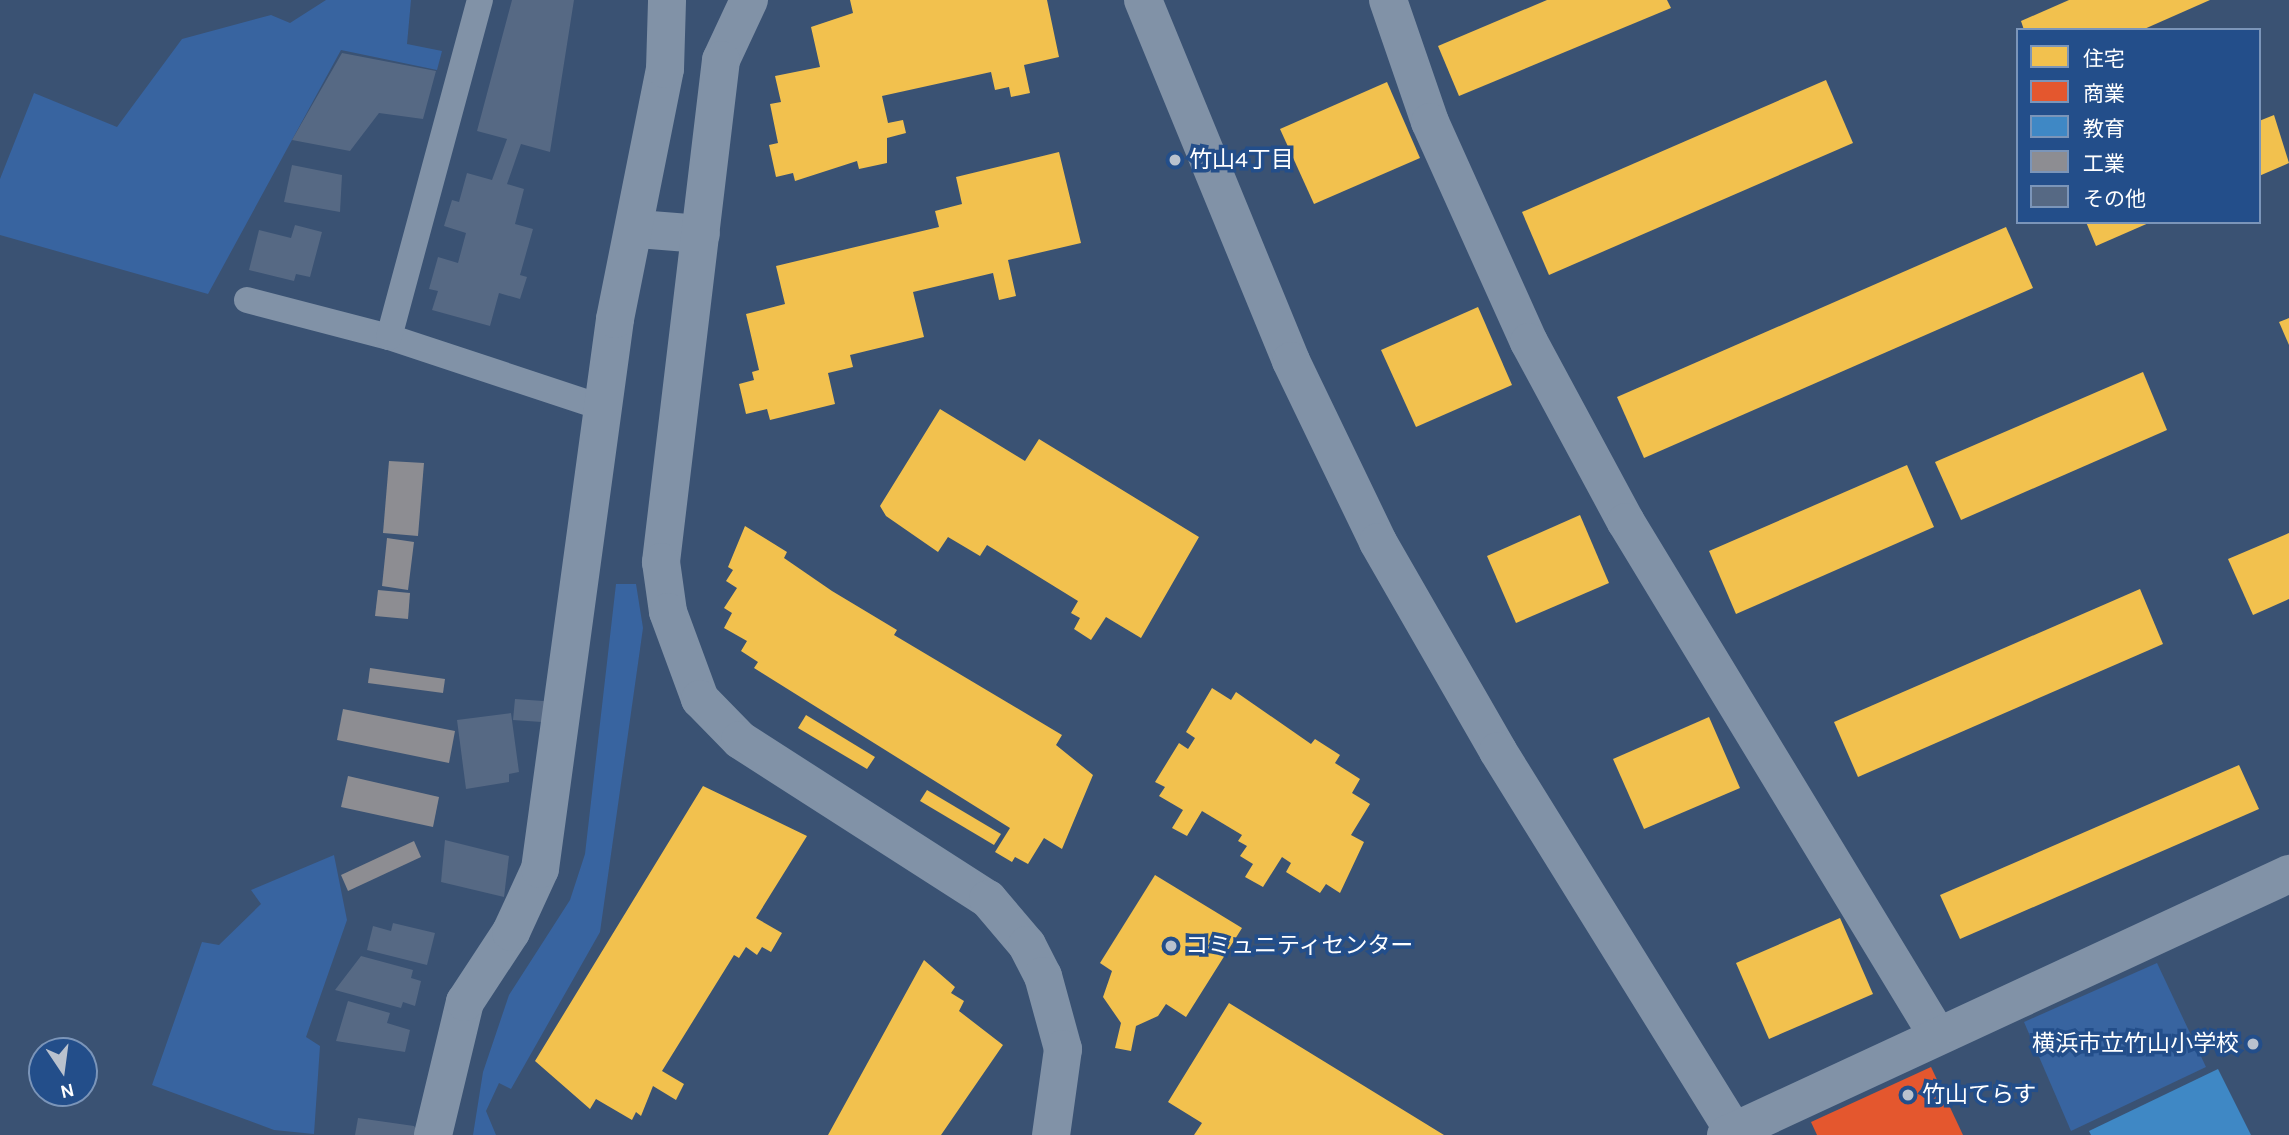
<!DOCTYPE html>
<meta charset="utf-8">
<style>
body{margin:0}
#map{position:relative;width:2289px;height:1135px;overflow:hidden;background:#3a5273;font-family:Karla,"Noto Sans JP",sans-serif}
div>[style]{position:absolute}
.green>*{inset:0;background:#3864a0}
.homes>*{inset:0;background:#f2c14e}
.shops>*{inset:0;background:#e4572e}
.schools>*{inset:0;background:#3f88c5}
.industry>*{inset:0;background:#8d8d92}
.building>*{inset:0;background:#566984}
.service>*{height:26px;margin:-13px;padding:0 13px;transform-origin:13px;border-radius:13px;background:#8192a7}
.minor>*{height:38px;margin:-19px;padding:0 19px;transform-origin:19px;border-radius:19px;background:#8192a7}
.tertiary>*{height:38px;margin:-19px;padding:0 19px;transform-origin:19px;border-radius:19px;background:#8192a7}
.dots>*{width:19px;height:19px;translate:-50% -50%;box-sizing:border-box;border:4px solid #234e8a;border-radius:50%}
span{translate:-50% -50%;white-space:nowrap;text-align:center;line-height:1.15;-webkit-text-stroke:7px #234e8a;paint-order:stroke}
.poi-label{font-size:23px;color:#fff}
.left{translate:0 -50%;text-align:left}
.right{translate:-100% -50%;text-align:right}
.legend{position:absolute;left:2016px;top:28px;width:245px;height:196px;box-sizing:border-box;background:#234e8a;border:2px solid #7b95b9;margin:0;padding:9px 12px;list-style:none;font-size:21px;color:#fff}
.legend li{display:flex;align-items:center;gap:14px;height:35px}
.legend b{width:35px;border:2px solid #7b95b9}
.north{position:absolute;left:28px;top:1037px;width:70px;height:70px;box-sizing:border-box;background:#234e8a;border:2px solid #7b95b9;border-radius:50%;rotate:167deg;font-size:19px;font-weight:700;line-height:28px;text-align:center;color:#fff}
.north::after{content:'';display:block;margin:auto;width:24px;height:32px;background:#bac2ce;clip-path:polygon(50% 0,100% 100%,50% 72%,0 100%)}
</style>
<div id="map">
<div class="green">
<i style="clip-path:polygon(326px 0,411px 0,407px 44px,442px 51px,437px 70px,341px 50px,208px 294px,0 235px,0 179px,34px 93px,117px 127px,182px 39px,271px 15px,290px 23px)"></i>
<i style="clip-path:polygon(616px 584px,636px 584px,643px 628px,600px 932px,511px 1089px,499px 1083px,486px 1111px,496px 1135px,473px 1135px,483px 1072px,509px 995px,570px 900px,585px 854px)"></i>
<i style="clip-path:polygon(334px 855px,347px 920px,306px 1037px,320px 1046px,314px 1134px,274px 1130px,152px 1085px,202px 942px,219px 945px,261px 904px,251px 890px)"></i>
<i style="clip-path:polygon(2157px 963px,2206px 1067px,2071px 1131px,2024px 1022px)"></i>
</div>
<div class="homes">
<i style="clip-path:polygon(850px 0,1047px 0,1059px 57px,1024px 65px,1030px 93px,1011px 97px,1009px 87px,995px 90px,991px 72px,882px 96px,888px 123px,903px 120px,906px 133px,887px 138px,887px 163px,859px 169px,857px 161px,795px 181px,793px 173px,776px 177px,769px 145px,778px 143px,770px 104px,781px 102px,775px 76px,820px 67px,811px 27px,853px 13px)"></i>
<i style="clip-path:polygon(1547px 0,1667px 0,1671px 8px,1459px 96px,1438px 46px)"></i>
<i style="clip-path:polygon(2069px 0,2210px 0,2142px 30px,2024px 30px,2021px 21px)"></i>
<i style="clip-path:polygon(1826px 80px,1853px 143px,1549px 275px,1522px 212px)"></i>
<i style="clip-path:polygon(1387px 82px,1420px 158px,1314px 204px,1280px 129px)"></i>
<i style="clip-path:polygon(2274px 115px,2289px 163px,2259px 176px,2259px 121px)"></i>
<i style="clip-path:polygon(1059px 152px,1081px 243px,1008px 260px,1016px 296px,999px 300px,993px 273px,913px 292px,924px 337px,850px 355px,853px 367px,828px 373px,835px 404px,770px 420px,767px 409px,746px 414px,739px 384px,754px 380px,752px 372px,759px 370px,746px 314px,785px 304px,776px 266px,939px 227px,935px 211px,962px 204px,956px 177px)"></i>
<i style="clip-path:polygon(2086px 222px,2151px 222px,2096px 246px)"></i>
<i style="clip-path:polygon(2006px 227px,2033px 288px,1644px 458px,1617px 397px)"></i>
<i style="clip-path:polygon(1478px 307px,1512px 385px,1416px 427px,1381px 350px)"></i>
<i style="clip-path:polygon(2289px 318px,2289px 345px,2279px 322px)"></i>
<i style="clip-path:polygon(2143px 372px,2167px 430px,1961px 520px,1935px 462px)"></i>
<i style="clip-path:polygon(940px 409px,1025px 461px,1039px 439px,1199px 537px,1141px 638px,1106px 617px,1091px 640px,1074px 629px,1080px 618px,1071px 613px,1078px 601px,987px 545px,980px 556px,948px 537px,938px 552px,886px 516px,880px 506px)"></i>
<i style="clip-path:polygon(1907px 465px,1934px 527px,1736px 614px,1709px 551px)"></i>
<i style="clip-path:polygon(1580px 515px,1609px 583px,1516px 623px,1487px 556px)"></i>
<i style="clip-path:polygon(745px 526px,787px 552px,784px 558px,832px 591px,897px 630px,894px 635px,1062px 735px,1056px 745px,1093px 775px,1062px 849px,1044px 838px,1028px 864px,1015px 857px,1012px 862px,995px 852px,1010px 828px,754px 668px,758px 662px,741px 651px,747px 641px,724px 628px,732px 613px,724px 608px,737px 588px,726px 581px,733px 570px,728px 567px)"></i>
<i style="clip-path:polygon(2289px 533px,2289px 599px,2253px 615px,2228px 559px)"></i>
<i style="clip-path:polygon(2140px 589px,2163px 644px,1858px 777px,1834px 722px)"></i>
<i style="clip-path:polygon(1212px 688px,1231px 700px,1236px 692px,1311px 744px,1315px 739px,1340px 755px,1335px 763px,1360px 779px,1352px 793px,1370px 804px,1351px 835px,1364px 842px,1340px 893px,1326px 884px,1320px 893px,1286px 872px,1291px 863px,1282px 857px,1263px 887px,1245px 877px,1253px 864px,1240px 856px,1247px 846px,1238px 841px,1242px 835px,1202px 811px,1187px 836px,1172px 828px,1183px 810px,1159px 796px,1165px 787px,1155px 782px,1179px 743px,1188px 749px,1195px 738px,1186px 732px)"></i>
<i style="clip-path:polygon(806px 715px,875px 757px,867px 769px,798px 728px)"></i>
<i style="clip-path:polygon(1709px 717px,1740px 788px,1644px 829px,1613px 759px)"></i>
<i style="clip-path:polygon(2239px 765px,2259px 809px,1960px 939px,1940px 895px)"></i>
<i style="clip-path:polygon(703px 786px,807px 836px,756px 918px,782px 933px,771px 952px,762px 947px,757px 955px,746px 947px,739px 958px,734px 955px,662px 1071px,684px 1084px,676px 1100px,653px 1086px,641px 1116px,636px 1112px,632px 1120px,596px 1099px,590px 1109px,535px 1061px)"></i>
<i style="clip-path:polygon(927px 790px,1001px 834px,994px 845px,920px 801px)"></i>
<i style="clip-path:polygon(1155px 875px,1242px 928px,1186px 1017px,1166px 1004px,1158px 1016px,1136px 1026px,1131px 1051px,1115px 1048px,1121px 1023px,1103px 997px,1112px 971px,1100px 963px)"></i>
<i style="clip-path:polygon(1840px 918px,1873px 994px,1769px 1039px,1736px 963px)"></i>
<i style="clip-path:polygon(924px 960px,955px 987px,951px 993px,964px 1001px,959px 1011px,1003px 1045px,941px 1135px,828px 1135px)"></i>
<i style="clip-path:polygon(1229px 1003px,1444px 1135px,1194px 1135px,1202px 1123px,1168px 1102px)"></i>
</div>
<div class="shops">
<i style="clip-path:polygon(1931px 1067px,1963px 1135px,1817px 1135px,1811px 1122px)"></i>
</div>
<div class="schools">
<i style="clip-path:polygon(2218px 1069px,2251px 1135px,2091px 1135px,2089px 1131px)"></i>
</div>
<div class="industry">
<i style="clip-path:polygon(389px 461px,424px 463px,418px 536px,383px 533px)"></i>
<i style="clip-path:polygon(387px 538px,414px 542px,408px 590px,382px 586px)"></i>
<i style="clip-path:polygon(378px 590px,410px 593px,408px 619px,375px 616px)"></i>
<i style="clip-path:polygon(370px 668px,445px 679px,443px 693px,368px 683px)"></i>
<i style="clip-path:polygon(343px 709px,455px 731px,449px 763px,337px 740px)"></i>
<i style="clip-path:polygon(348px 776px,439px 797px,433px 827px,341px 807px)"></i>
<i style="clip-path:polygon(414px 841px,421px 857px,348px 891px,341px 875px)"></i>
</div>
<div class="building">
<i style="clip-path:polygon(512px 0,574px 0,550px 152px,521px 144px,507px 184px,524px 189px,515px 224px,533px 229px,520px 275px,527px 277px,520px 299px,499px 293px,490px 326px,432px 310px,438px 291px,429px 289px,438px 257px,458px 263px,466px 233px,444px 226px,452px 200px,459px 202px,467px 173px,492px 180px,507px 139px,477px 131px)"></i>
<i style="clip-path:polygon(342px 53px,436px 71px,423px 119px,379px 113px,350px 151px,292px 140px)"></i>
<i style="clip-path:polygon(292px 165px,342px 175px,340px 212px,284px 202px)"></i>
<i style="clip-path:polygon(295px 225px,322px 232px,310px 277px,296px 274px,294px 281px,249px 270px,259px 230px,291px 238px)"></i>
<i style="clip-path:polygon(515px 699px,557px 702px,556px 723px,513px 720px)"></i>
<i style="clip-path:polygon(511px 713px,519px 772px,509px 774px,509px 782px,466px 789px,457px 720px)"></i>
<i style="clip-path:polygon(445px 840px,509px 856px,504px 897px,441px 882px)"></i>
<i style="clip-path:polygon(393px 923px,435px 933px,427px 965px,367px 950px,373px 926px,391px 931px)"></i>
<i style="clip-path:polygon(361px 956px,413px 970px,411px 978px,421px 981px,415px 1006px,403px 1002px,401px 1008px,335px 990px)"></i>
<i style="clip-path:polygon(348px 1001px,390px 1013px,387px 1023px,410px 1030px,405px 1052px,336px 1041px)"></i>
<i style="clip-path:polygon(358px 1118px,414px 1126px,420px 1135px,355px 1135px)"></i>
</div>
<div class="service">
<i style="left:247px;top:300px;width:147px;rotate:14.6deg"></i>
<i style="left:389px;top:337px;width:230px;rotate:18.3deg"></i>
<i style="left:389px;top:337px;width:349px;rotate:-74.9deg"></i>
</div>
<div class="minor">
<i style="left:1388px;top:0;width:129px;rotate:71deg"></i>
<i style="left:1430px;top:122px;width:241px;rotate:65.8deg"></i>
<i style="left:1529px;top:342px;width:204px;rotate:61.7deg"></i>
<i style="left:1626px;top:522px;width:598px;rotate:58.76deg"></i>
<i style="left:638px;top:229px;width:63px;rotate:4.5deg"></i>
<i style="left:433px;top:1135px;width:137px;rotate:-76.5deg"></i>
<i style="left:465px;top:1002px;width:84px;rotate:-56.7deg"></i>
<i style="left:511px;top:932px;width:69px;rotate:-65.3deg"></i>
<i style="left:540px;top:869px;width:555px;rotate:-82.23deg"></i>
<i style="left:615px;top:319px;width:255px;rotate:-78.7deg"></i>
<i style="left:665px;top:69px;width:69px;rotate:-88.3deg"></i>
</div>
<div class="tertiary">
<i style="left:749px;top:0;width:66px;rotate:115deg"></i>
<i style="left:721px;top:60px;width:506px;rotate:96.82deg"></i>
<i style="left:661px;top:562px;width:50px;rotate:82deg"></i>
<i style="left:668px;top:612px;width:93px;rotate:69.8deg"></i>
<i style="left:700px;top:699px;width:57px;rotate:45.7deg"></i>
<i style="left:740px;top:740px;width:295px;rotate:32.7deg"></i>
<i style="left:988px;top:899px;width:60px;rotate:49.7deg"></i>
<i style="left:1027px;top:945px;width:35px;rotate:63deg"></i>
<i style="left:1043px;top:976px;width:76px;rotate:74.7deg"></i>
<i style="left:1063px;top:1049px;width:87px;rotate:97.9deg"></i>
<i style="left:1143px;top:0;width:390px;rotate:67.7deg"></i>
<i style="left:1291px;top:361px;width:201px;rotate:64.3deg"></i>
<i style="left:1378px;top:542px;width:241px;rotate:60.1deg"></i>
<i style="left:1498px;top:751px;width:452px;rotate:58.2deg"></i>
<i style="left:1726px;top:1135px;width:621px;rotate:-24.87deg"></i>
</div>
<div class="dots">
<i style="left:1175px;top:160px;background:#bac2ce"></i>
<i style="left:1171px;top:946px;background:#bac2ce"></i>
<i style="left:2253px;top:1044px;background:#bac2ce"></i>
<i style="left:1908px;top:1095px;background:#bac2ce"></i>
</div>
<div class="poi-label">
<span class="left" style="left:1189px;top:160px">竹山4丁目</span>
<span class="left" style="left:1185px;top:946px">コミュニティセンター</span>
<span class="right" style="left:2239px;top:1044px">横浜市立竹山小学校</span>
<span class="left" style="left:1922px;top:1095px">竹山てらす</span>
</div>
<ul class="legend">
<li><b style="height:19px;background:#f2c14e"></b>住宅</li>
<li><b style="height:19px;background:#e4572e"></b>商業</li>
<li><b style="height:19px;background:#3f88c5"></b>教育</li>
<li><b style="height:19px;background:#8d8d92"></b>工業</li>
<li><b style="height:19px;background:#566984"></b>その他</li>
</ul>
<div class="north">N</div>
</div>
